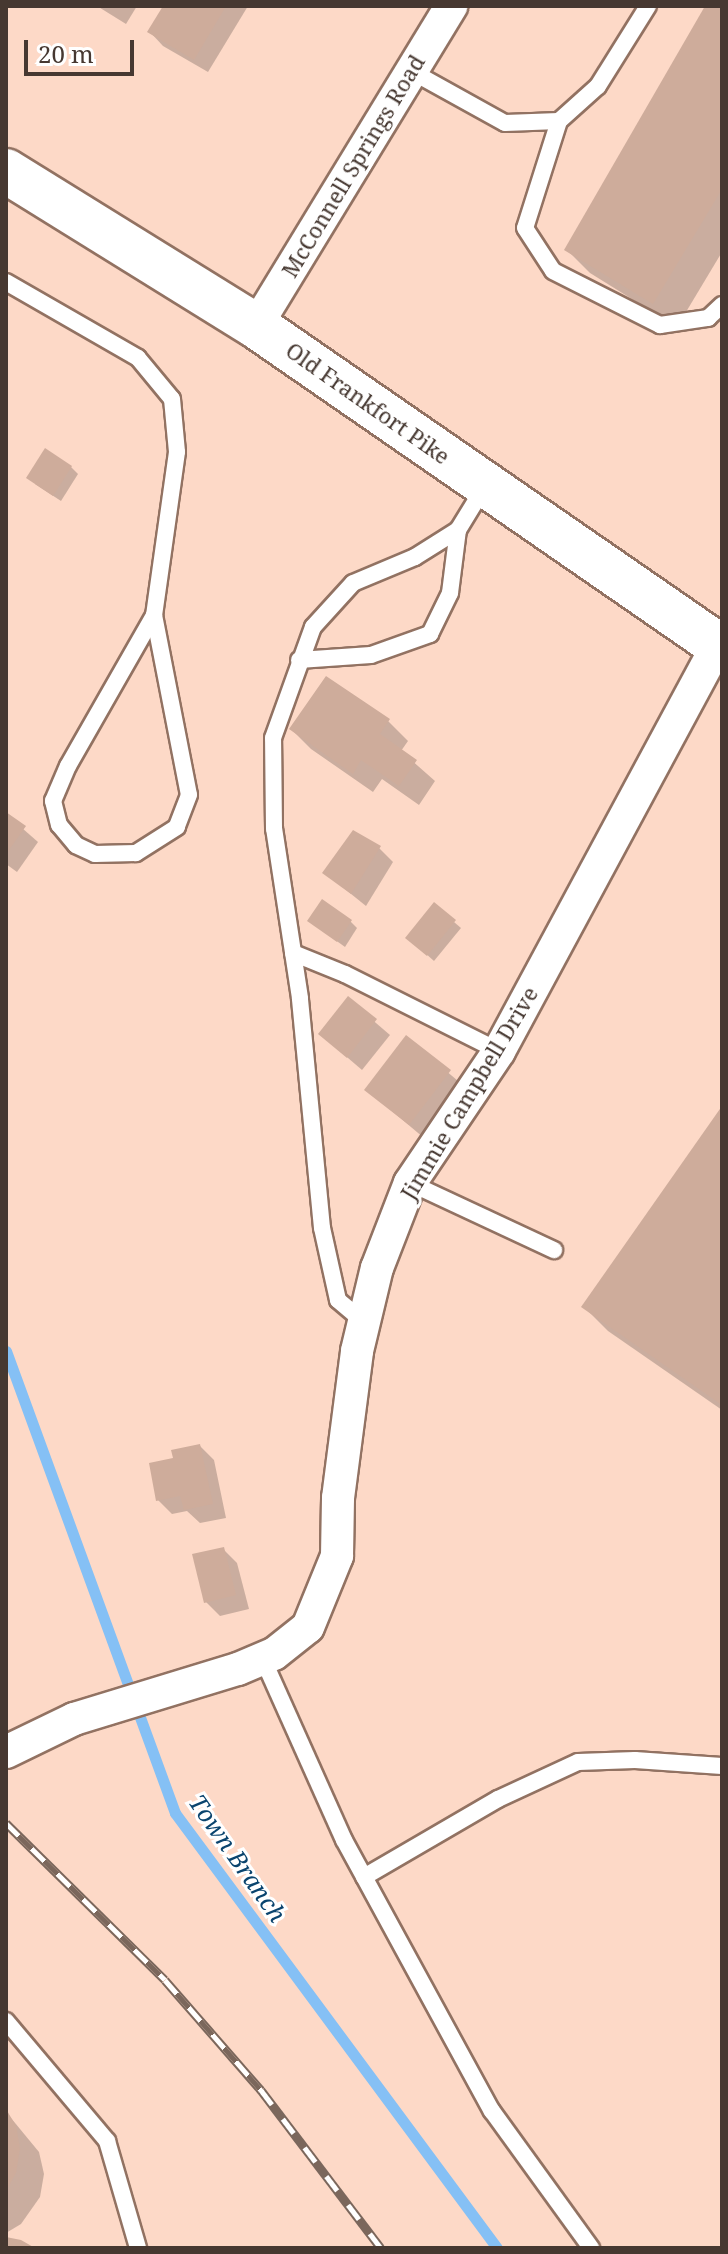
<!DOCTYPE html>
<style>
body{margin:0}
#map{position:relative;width:728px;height:2254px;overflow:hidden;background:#fdd9c7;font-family:"Noto Serif",serif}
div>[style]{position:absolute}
.shadow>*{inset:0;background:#0003}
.stream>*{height:11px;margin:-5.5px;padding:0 5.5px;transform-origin:5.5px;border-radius:5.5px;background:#85c0f5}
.building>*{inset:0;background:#ceac9b}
.roads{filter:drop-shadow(2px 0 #927262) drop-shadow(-2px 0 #927262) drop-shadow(0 2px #927262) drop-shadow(0 -2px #927262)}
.lane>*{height:16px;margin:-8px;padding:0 8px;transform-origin:8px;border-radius:8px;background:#fff}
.street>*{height:32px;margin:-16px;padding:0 16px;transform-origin:16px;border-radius:16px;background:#fff}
.secondary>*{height:44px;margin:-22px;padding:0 22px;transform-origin:22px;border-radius:22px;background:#fff}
.rail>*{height:9px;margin-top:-4.5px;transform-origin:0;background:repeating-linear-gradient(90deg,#fff 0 18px,#7b675c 0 36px);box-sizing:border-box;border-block:2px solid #7b675c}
span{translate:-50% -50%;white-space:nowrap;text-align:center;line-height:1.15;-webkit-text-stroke:6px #fff;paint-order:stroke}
.street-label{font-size:22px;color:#463831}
.water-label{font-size:24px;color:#0a446e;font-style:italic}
.frame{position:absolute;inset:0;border:8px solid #463831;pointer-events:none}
.scale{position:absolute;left:24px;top:40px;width:110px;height:36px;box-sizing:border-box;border:4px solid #463831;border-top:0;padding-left:10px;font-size:24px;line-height:28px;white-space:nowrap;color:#463831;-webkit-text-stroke:6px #fff;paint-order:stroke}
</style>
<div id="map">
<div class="shadow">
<i style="clip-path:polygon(97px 6px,137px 6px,126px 24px)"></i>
<i style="clip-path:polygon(165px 6px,248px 6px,208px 72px,163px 46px,150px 32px)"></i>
<i style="clip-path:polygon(708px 6px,722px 6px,722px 252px,677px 327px,590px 273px,566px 249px)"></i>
<i style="clip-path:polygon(71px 467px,78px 474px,61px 501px,35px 484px)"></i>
<i style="clip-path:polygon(388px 721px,408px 741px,401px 751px,435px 781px,419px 805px,382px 779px,373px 792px,311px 749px,291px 729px)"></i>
<i style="clip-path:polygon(6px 814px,38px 842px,17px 872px,6px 864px)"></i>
<i style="clip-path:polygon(379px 848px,393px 862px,366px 906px,325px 873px)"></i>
<i style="clip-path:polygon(309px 921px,350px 921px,357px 928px,345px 947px)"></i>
<i style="clip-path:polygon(454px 922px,461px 928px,434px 961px,415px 944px)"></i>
<i style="clip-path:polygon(348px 999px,390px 1035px,362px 1070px,320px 1034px)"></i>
<i style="clip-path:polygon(407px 1038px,464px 1086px,424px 1138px,367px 1090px)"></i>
<i style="clip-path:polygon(722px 1109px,722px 1410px,608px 1331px,584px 1307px)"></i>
<i style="clip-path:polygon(200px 1446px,214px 1460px,226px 1518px,200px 1523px,187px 1511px,172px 1514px,158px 1500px,176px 1459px)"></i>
<i style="clip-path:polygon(223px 1549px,237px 1563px,249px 1609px,220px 1616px,206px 1602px)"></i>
<i style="clip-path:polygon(6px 2112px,39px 2152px,44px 2174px,40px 2197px,21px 2224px,6px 2233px)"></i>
</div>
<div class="stream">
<i style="left:6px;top:1351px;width:492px;rotate:69.9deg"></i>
<i style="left:175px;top:1813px;width:541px;rotate:53.49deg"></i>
</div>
<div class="building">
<i style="clip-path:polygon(163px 6px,226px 6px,194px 60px,147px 32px)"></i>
<i style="clip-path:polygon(705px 6px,722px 6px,722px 189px,653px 304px,564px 250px)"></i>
<i style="clip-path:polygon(45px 448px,72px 466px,53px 496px,26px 478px)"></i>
<i style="clip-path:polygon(326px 676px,390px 719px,380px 734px,417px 760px,399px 786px,361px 760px,353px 774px,289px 729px)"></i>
<i style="clip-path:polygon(6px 812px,26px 826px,6px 854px)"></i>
<i style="clip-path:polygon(353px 830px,381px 846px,351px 894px,322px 873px)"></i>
<i style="clip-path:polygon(322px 899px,352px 920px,337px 942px,307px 921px)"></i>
<i style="clip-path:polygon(434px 902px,456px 920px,427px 956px,405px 938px)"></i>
<i style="clip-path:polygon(348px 996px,377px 1019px,347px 1058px,318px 1034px)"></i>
<i style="clip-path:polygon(406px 1035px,451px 1070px,409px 1125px,364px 1090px)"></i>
<i style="clip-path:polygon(722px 1106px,722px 1405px,581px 1307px)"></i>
<i style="clip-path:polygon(200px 1444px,213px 1504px,184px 1510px,180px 1496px,156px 1501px,149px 1463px,173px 1458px,171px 1450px)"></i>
<i style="clip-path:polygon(224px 1547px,236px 1595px,204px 1603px,192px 1554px)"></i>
<i style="clip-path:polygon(6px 2109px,16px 2126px,20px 2148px,16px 2173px,6px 2191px)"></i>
<i style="clip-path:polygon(6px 2237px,21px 2240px,35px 2248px,6px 2248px)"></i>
</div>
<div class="roads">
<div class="lane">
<i style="left:411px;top:71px;width:107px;rotate:29deg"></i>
<i style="left:505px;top:123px;width:54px;rotate:-2.1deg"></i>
<i style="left:559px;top:121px;width:52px;rotate:-41.9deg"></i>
<i style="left:598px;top:86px;width:94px;rotate:-58deg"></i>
<i style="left:559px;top:121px;width:112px;rotate:107.6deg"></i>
<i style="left:525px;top:228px;width:51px;rotate:56.9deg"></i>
<i style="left:553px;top:271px;width:120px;rotate:26.8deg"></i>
<i style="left:660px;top:325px;width:49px;rotate:-8.3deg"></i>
<i style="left:708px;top:318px;width:19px;rotate:-43deg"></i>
<i style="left:6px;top:282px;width:152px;rotate:29.9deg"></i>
<i style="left:138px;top:358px;width:53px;rotate:50.3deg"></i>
<i style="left:172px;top:399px;width:53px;rotate:84.6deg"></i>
<i style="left:177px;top:452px;width:165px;rotate:98deg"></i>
<i style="left:154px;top:615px;width:183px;rotate:79deg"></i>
<i style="left:189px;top:795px;width:34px;rotate:111deg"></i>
<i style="left:177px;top:827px;width:49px;rotate:147.6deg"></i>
<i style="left:136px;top:853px;width:41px;rotate:178.6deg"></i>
<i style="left:95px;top:854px;width:21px;rotate:-155deg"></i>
<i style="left:76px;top:845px;width:26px;rotate:-130deg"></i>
<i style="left:59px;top:825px;width:25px;rotate:-104deg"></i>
<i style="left:53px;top:801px;width:38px;rotate:-67deg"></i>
<i style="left:68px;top:766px;width:174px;rotate:-60.3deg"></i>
<i style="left:299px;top:660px;width:72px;rotate:-4deg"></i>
<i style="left:371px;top:655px;width:63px;rotate:-19.6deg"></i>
<i style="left:430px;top:634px;width:46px;rotate:-64deg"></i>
<i style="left:450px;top:593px;width:64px;rotate:-82.8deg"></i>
<i style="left:293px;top:953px;width:56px;rotate:22deg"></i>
<i style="left:345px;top:974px;width:172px;rotate:26.6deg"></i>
<i style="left:410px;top:1183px;width:159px;rotate:25deg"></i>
<i style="left:364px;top:1322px;width:34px;rotate:-140deg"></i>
<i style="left:338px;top:1300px;width:74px;rotate:-102.5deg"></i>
<i style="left:322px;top:1228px;width:231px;rotate:-95.5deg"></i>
<i style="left:300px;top:998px;width:171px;rotate:-98.7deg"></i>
<i style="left:274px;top:829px;width:91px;rotate:-90.6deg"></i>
<i style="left:273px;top:738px;width:118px;rotate:-70.2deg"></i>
<i style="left:313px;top:627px;width:59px;rotate:-47.7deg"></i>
<i style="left:353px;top:583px;width:67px;rotate:-22.8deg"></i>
<i style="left:415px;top:557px;width:51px;rotate:-32.1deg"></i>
<i style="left:458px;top:530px;width:52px;rotate:-58.5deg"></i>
<i style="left:263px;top:1659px;width:198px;rotate:65.9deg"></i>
<i style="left:344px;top:1840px;width:309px;rotate:61.4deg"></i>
<i style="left:492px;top:2111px;width:169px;rotate:54.1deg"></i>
<i style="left:364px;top:1877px;width:155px;rotate:-30.2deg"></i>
<i style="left:498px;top:1799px;width:88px;rotate:-24.8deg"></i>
<i style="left:578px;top:1762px;width:57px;rotate:-2deg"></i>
<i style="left:635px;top:1760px;width:87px;rotate:3.9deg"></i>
<i style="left:6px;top:2021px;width:157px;rotate:49.9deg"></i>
<i style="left:107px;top:2141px;width:111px;rotate:73.8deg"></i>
</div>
<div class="street">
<i style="left:256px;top:326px;width:375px;rotate:-58.6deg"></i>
<i style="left:6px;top:1752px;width:76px;rotate:-25.9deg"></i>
<i style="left:74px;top:1719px;width:171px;rotate:-17deg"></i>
<i style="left:238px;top:1669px;width:39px;rotate:-23deg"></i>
<i style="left:274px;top:1654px;width:43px;rotate:-38.5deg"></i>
<i style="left:308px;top:1627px;width:77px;rotate:-67.8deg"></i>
<i style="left:337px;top:1556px;width:58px;rotate:-89deg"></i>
<i style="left:338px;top:1498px;width:148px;rotate:-82.6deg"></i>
<i style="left:357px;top:1351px;width:85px;rotate:-76.5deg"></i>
<i style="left:377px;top:1268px;width:91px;rotate:-68.8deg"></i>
<i style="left:410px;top:1183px;width:159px;rotate:-56deg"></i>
<i style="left:499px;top:1051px;width:461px;rotate:-61.7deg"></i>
</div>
<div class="secondary">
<i style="left:6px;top:171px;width:294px;rotate:31.8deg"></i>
<i style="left:256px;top:326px;width:566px;rotate:34.64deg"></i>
</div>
</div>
<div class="rail">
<i style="left:6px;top:1823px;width:223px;rotate:44.6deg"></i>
<i style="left:165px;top:1980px;width:146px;rotate:48.9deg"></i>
<i style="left:261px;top:2090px;width:198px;rotate:52.8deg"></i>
</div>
<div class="street-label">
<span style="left:353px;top:166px;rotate:-59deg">McConnell Springs Road</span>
<span style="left:368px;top:403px;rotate:35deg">Old Frankfort Pike</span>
<span style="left:469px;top:1093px;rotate:-59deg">Jimmie Campbell Drive</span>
</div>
<div class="water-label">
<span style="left:238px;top:1858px;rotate:55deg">Town Branch</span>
</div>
<div class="frame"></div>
<div class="scale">20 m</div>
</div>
